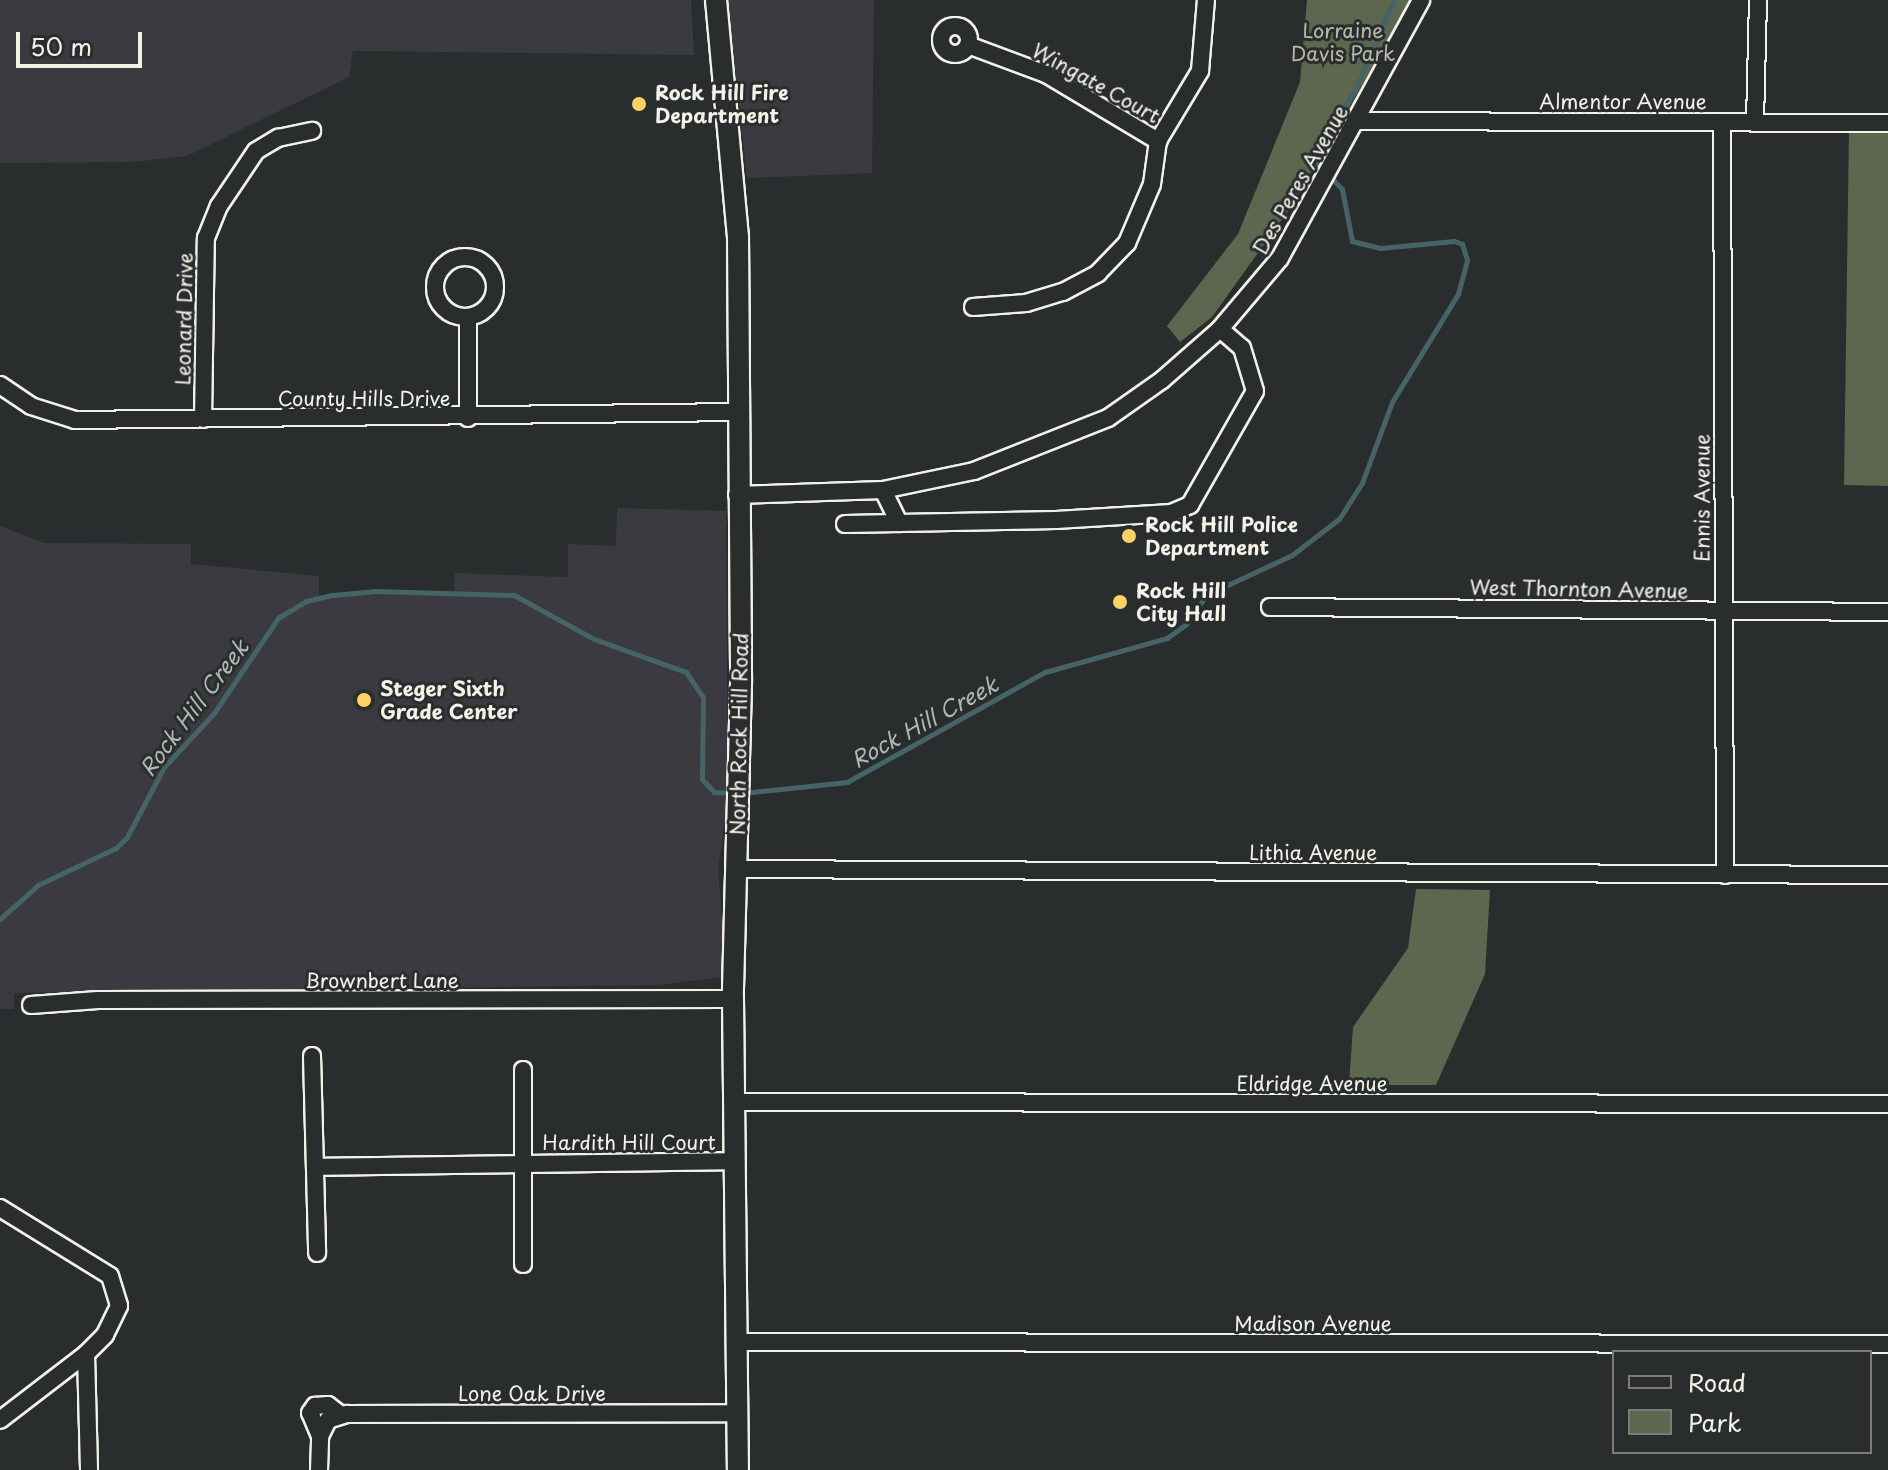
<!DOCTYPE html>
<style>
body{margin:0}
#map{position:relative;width:1888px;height:1470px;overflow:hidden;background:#2a2d2e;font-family:"Playpen Sans",sans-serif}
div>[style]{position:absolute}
.built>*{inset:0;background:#3a3a40}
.green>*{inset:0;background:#5d674f}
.stream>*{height:5px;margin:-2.5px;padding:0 2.5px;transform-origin:2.5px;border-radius:2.5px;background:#466468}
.roads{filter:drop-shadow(2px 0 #f4f1e8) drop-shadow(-2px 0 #f4f1e8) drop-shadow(0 2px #f4f1e8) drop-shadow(0 -2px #f4f1e8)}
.minor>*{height:16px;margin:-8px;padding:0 8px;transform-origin:8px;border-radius:8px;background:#2a2d2e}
.minor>.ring{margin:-8px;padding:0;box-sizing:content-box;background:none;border:16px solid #2a2d2e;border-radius:50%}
.tertiary>*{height:20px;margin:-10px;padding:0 10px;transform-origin:10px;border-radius:10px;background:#2a2d2e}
.dots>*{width:22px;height:22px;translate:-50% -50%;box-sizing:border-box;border:4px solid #2a2d2e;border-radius:50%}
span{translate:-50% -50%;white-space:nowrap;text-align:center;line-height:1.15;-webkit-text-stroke:6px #2a2d2e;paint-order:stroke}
.park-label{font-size:20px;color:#b8baab}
.street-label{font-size:20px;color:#f4f1e8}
.poi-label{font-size:20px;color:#f4f1e8;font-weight:700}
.left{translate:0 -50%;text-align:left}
.water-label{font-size:22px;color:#aeb9b5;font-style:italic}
.legend{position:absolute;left:1612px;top:1350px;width:260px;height:104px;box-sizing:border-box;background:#2a2d2e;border:2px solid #7b7b78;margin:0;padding:10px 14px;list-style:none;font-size:24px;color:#f4f1e8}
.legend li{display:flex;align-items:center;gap:16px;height:40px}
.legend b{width:40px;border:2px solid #7b7b78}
.scale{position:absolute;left:16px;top:32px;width:126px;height:36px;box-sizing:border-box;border:4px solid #f4f1e8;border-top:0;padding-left:10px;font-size:24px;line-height:28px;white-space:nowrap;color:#f4f1e8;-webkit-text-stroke:6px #2a2d2e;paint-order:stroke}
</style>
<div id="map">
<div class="built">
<i style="clip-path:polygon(0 0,691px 0,694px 55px,353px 51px,349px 77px,187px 156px,133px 162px,0 163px)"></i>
<i style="clip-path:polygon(728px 0,874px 0,872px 173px,747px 178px)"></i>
<i style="clip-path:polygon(617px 508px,726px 511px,728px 802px,718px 870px,726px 962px,721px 977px,659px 985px,14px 993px,14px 1009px,0 1009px,0 526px,44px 543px,191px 544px,191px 564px,319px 576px,319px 598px,396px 591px,454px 594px,455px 573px,568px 577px,568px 544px,616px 546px)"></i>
</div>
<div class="green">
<i style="clip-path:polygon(1307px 0,1411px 0,1293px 204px,1212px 317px,1180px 342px,1167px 326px,1238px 234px,1300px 82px)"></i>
<i style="clip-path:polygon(1849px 130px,1888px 130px,1888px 486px,1844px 485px)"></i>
<i style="clip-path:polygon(1416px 889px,1490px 890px,1485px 974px,1436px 1085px,1349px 1085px,1353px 1027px,1408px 948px)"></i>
</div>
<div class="stream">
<i style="left:743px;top:793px;width:105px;rotate:-6deg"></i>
<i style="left:847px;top:782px;width:227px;rotate:-29.1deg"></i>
<i style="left:1045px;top:672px;width:127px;rotate:-15.6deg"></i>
<i style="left:1167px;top:638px;width:24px;rotate:-36deg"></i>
<i style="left:1186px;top:624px;width:35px;rotate:-55deg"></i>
<i style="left:1206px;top:595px;width:95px;rotate:-24.9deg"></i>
<i style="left:1292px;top:555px;width:59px;rotate:-37.5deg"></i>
<i style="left:1339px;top:519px;width:43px;rotate:-57.4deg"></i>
<i style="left:1362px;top:483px;width:86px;rotate:-69.7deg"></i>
<i style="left:1392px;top:402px;width:127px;rotate:-58.6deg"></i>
<i style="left:1458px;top:294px;width:35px;rotate:-75deg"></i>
<i style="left:1467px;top:260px;width:17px;rotate:-107deg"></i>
<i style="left:1462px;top:244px;width:9px;rotate:-159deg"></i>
<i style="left:1454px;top:241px;width:74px;rotate:174.6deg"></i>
<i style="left:1380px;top:248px;width:29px;rotate:-166deg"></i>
<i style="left:1352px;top:241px;width:53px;rotate:-100.9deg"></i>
<i style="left:1342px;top:189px;width:43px;rotate:-134.1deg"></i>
<i style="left:1312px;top:158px;width:79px;rotate:-57.9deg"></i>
<i style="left:1354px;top:91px;width:99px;rotate:-66.3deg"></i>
<i style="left:0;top:919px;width:51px;rotate:-41.8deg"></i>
<i style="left:38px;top:885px;width:86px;rotate:-25.4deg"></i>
<i style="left:116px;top:848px;width:16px;rotate:-45deg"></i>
<i style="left:127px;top:837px;width:79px;rotate:-62.1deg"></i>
<i style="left:164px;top:767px;width:74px;rotate:-47.2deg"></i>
<i style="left:214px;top:713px;width:115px;rotate:-56deg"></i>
<i style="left:278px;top:618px;width:33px;rotate:-31deg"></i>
<i style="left:306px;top:601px;width:28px;rotate:-13deg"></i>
<i style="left:333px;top:595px;width:43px;rotate:-5.3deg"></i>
<i style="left:376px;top:591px;width:138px;rotate:1.7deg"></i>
<i style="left:514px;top:595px;width:91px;rotate:28.8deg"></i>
<i style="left:594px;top:639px;width:98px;rotate:19.7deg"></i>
<i style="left:686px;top:672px;width:30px;rotate:56deg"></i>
<i style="left:703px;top:697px;width:82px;rotate:90.7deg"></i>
<i style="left:702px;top:779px;width:18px;rotate:47deg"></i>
<i style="left:714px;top:792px;width:19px;rotate:3deg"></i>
</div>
<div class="roads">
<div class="minor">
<i class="ring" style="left:941px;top:26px;width:12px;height:12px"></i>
<i style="left:968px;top:45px;width:83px;rotate:20.4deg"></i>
<i style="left:1046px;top:74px;width:131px;rotate:30.9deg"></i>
<i style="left:1358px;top:121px;width:530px;rotate:0.22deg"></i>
<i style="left:1722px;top:122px;width:753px;rotate:89.77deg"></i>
<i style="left:1755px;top:122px;width:122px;rotate:-88.6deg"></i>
<i class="ring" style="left:435px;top:257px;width:44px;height:44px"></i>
<i style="left:973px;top:307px;width:53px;rotate:-4.3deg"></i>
<i style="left:1026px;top:303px;width:39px;rotate:-17deg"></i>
<i style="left:1063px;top:292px;width:40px;rotate:-28deg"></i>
<i style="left:1098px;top:273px;width:42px;rotate:-46deg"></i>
<i style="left:1127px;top:243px;width:64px;rotate:-67deg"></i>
<i style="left:1152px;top:184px;width:43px;rotate:-82.1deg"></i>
<i style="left:1158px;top:141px;width:82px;rotate:-59deg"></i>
<i style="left:1200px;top:71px;width:71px;rotate:-85.2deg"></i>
<i style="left:0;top:385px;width:37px;rotate:34deg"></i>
<i style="left:31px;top:406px;width:46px;rotate:17.7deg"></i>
<i style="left:75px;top:420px;width:662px;rotate:-0.69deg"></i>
<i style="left:468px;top:418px;width:101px;rotate:-90deg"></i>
<i style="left:203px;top:419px;width:181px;rotate:-89.1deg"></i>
<i style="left:206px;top:238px;width:35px;rotate:-68deg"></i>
<i style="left:219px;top:206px;width:66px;rotate:-56.1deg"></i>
<i style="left:256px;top:151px;width:26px;rotate:-31deg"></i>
<i style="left:278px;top:138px;width:35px;rotate:-12deg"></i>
<i style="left:883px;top:490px;width:37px;rotate:64deg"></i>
<i style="left:899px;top:523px;width:157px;rotate:-1.1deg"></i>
<i style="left:1056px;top:520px;width:115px;rotate:-3.5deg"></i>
<i style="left:1171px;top:513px;width:21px;rotate:-23deg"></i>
<i style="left:1190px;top:505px;width:131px;rotate:-60.3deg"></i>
<i style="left:1255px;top:391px;width:45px;rotate:-106.8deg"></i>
<i style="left:1242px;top:348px;width:29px;rotate:-139deg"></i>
<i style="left:737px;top:495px;width:146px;rotate:-2deg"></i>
<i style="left:883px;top:490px;width:93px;rotate:-11.8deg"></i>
<i style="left:974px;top:471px;width:144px;rotate:-21.6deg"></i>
<i style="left:1108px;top:418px;width:66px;rotate:-35.1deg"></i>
<i style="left:1162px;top:380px;width:77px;rotate:-41.3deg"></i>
<i style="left:1220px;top:329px;width:93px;rotate:-49.8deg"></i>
<i style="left:1280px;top:258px;width:294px;rotate:-61.3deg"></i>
<i style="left:845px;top:524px;width:54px;rotate:-1.1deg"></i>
<i style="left:1270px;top:607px;width:618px;rotate:0.46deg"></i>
<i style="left:737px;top:869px;width:1151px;rotate:0.3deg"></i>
<i style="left:31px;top:1005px;width:67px;rotate:-4.3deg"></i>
<i style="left:98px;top:1000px;width:635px;rotate:-0.09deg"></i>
<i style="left:312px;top:1056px;width:197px;rotate:88.5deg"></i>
<i style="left:523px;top:1070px;width:194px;rotate:90deg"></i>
<i style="left:736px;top:1102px;width:1152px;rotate:0.1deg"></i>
<i style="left:315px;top:1167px;width:421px;rotate:-0.8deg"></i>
<i style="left:0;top:1208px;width:129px;rotate:31.7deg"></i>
<i style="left:110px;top:1276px;width:31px;rotate:73deg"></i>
<i style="left:119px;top:1306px;width:32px;rotate:116deg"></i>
<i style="left:105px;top:1335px;width:27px;rotate:135deg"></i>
<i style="left:86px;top:1354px;width:108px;rotate:142.5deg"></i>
<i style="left:738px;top:1342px;width:1150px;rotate:0.1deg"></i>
<i style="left:86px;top:1354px;width:116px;rotate:88.5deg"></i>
<i style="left:320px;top:1436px;width:25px;rotate:-113deg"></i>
<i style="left:310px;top:1413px;width:9px;rotate:-54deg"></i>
<i style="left:315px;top:1406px;width:13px;rotate:-4deg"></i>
<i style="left:328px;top:1405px;width:16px;rotate:38deg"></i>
<i style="left:319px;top:1470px;width:34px;rotate:-88deg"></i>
<i style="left:320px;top:1436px;width:18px;rotate:-63deg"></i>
<i style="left:328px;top:1420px;width:20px;rotate:-18deg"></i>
<i style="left:347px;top:1414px;width:390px;rotate:-0.1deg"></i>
</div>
<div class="tertiary">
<i style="left:716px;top:0;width:237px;rotate:84.7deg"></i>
<i style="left:738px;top:236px;width:447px;rotate:89.6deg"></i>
<i style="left:741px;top:683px;width:316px;rotate:91.5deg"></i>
<i style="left:733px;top:999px;width:471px;rotate:89.4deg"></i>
</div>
</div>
<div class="dots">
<i style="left:639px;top:104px;background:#ffd166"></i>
<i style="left:1129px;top:536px;background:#ffd166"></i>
<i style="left:1120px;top:602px;background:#ffd166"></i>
<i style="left:364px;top:700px;background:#ffd166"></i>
</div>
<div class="park-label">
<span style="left:1343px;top:42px">Lorraine<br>Davis Park</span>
</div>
<div class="street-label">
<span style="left:1096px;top:83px;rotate:29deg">Wingate Court</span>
<span style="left:1623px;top:101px">Almentor Avenue</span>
<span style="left:1300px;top:180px;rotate:-60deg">Des Peres Avenue</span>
<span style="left:184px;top:319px;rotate:-89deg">Leonard Drive</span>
<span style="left:364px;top:398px">County Hills Drive</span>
<span style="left:1702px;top:498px;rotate:-90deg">Ennis Avenue</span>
<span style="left:1579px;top:589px;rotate:1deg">West Thornton Avenue</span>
<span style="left:739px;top:734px;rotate:-89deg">North Rock Hill Road</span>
<span style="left:1313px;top:852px">Lithia Avenue</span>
<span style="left:382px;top:980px">Brownbert Lane</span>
<span style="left:1312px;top:1083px">Eldridge Avenue</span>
<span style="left:629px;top:1142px">Hardith Hill Court</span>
<span style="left:1313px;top:1323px">Madison Avenue</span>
<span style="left:532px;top:1393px">Lone Oak Drive</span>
</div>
<div class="poi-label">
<span class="left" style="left:655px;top:104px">Rock Hill Fire<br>Department</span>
<span class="left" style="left:1145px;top:536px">Rock Hill Police<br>Department</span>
<span class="left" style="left:1136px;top:602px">Rock Hill<br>City Hall</span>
<span class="left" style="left:380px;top:700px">Steger Sixth<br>Grade Center</span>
</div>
<div class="water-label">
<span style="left:193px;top:707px;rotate:-53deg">Rock Hill Creek</span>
<span style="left:924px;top:721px;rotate:-29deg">Rock Hill Creek</span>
</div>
<ul class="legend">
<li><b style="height:10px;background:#2a2d2e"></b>Road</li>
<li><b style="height:22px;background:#5d674f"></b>Park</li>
</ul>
<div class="scale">50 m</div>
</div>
